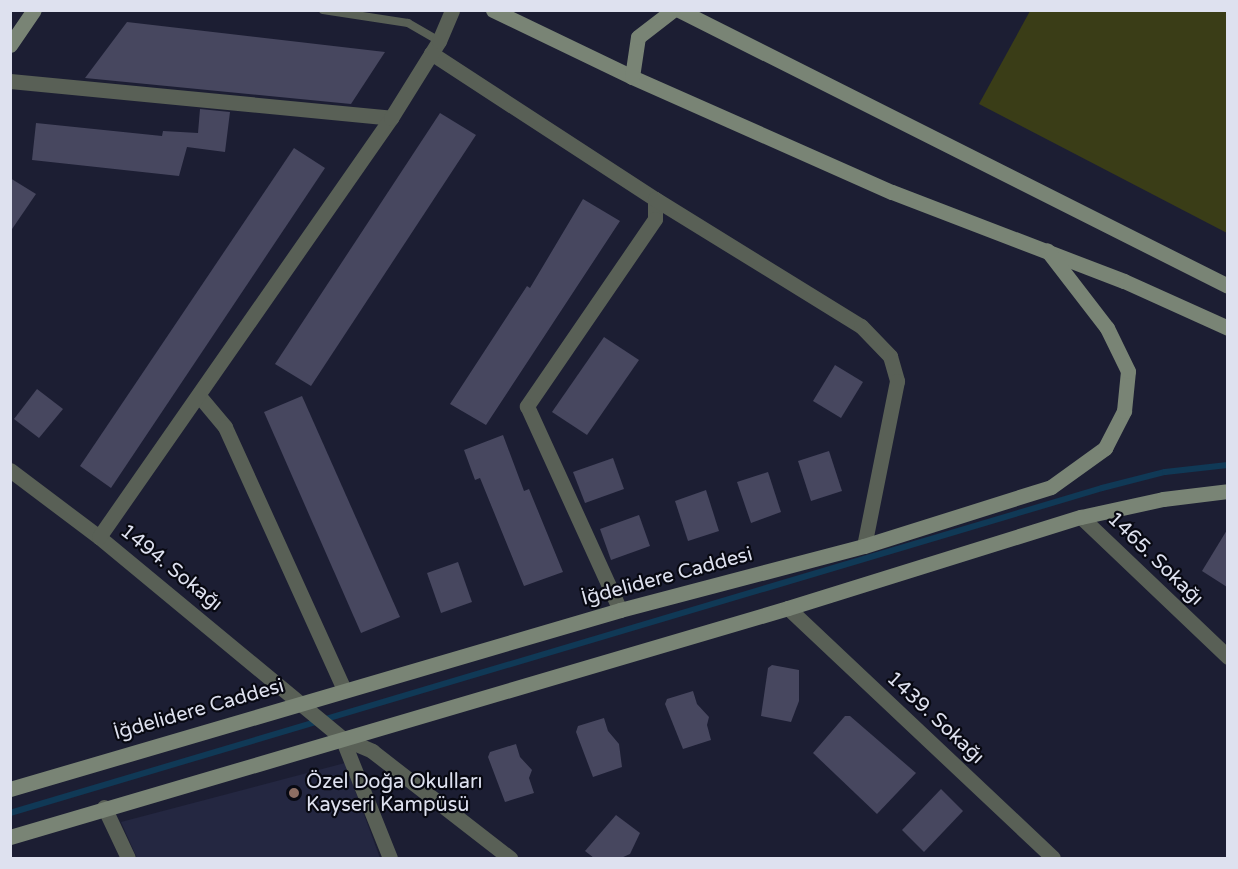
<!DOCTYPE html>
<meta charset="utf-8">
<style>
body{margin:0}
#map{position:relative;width:1238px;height:869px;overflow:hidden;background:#1c1e33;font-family:"Varela Round",sans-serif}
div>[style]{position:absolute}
.built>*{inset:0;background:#242741}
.green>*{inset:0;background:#3a3d17}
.stream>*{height:6px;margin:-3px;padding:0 3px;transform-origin:3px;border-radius:3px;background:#103956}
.building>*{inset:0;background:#47475f}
.lane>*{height:8px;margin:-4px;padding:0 4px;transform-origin:4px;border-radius:4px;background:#596056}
.street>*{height:15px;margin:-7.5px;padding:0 7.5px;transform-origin:7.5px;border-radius:7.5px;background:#596056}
.secondary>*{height:15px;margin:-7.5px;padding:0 7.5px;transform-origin:7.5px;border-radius:7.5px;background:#798475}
.dots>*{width:16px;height:16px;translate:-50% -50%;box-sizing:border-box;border:3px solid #080912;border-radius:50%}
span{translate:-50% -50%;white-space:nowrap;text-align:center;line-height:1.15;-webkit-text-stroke:4.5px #080912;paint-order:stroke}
.street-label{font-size:20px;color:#dee1ef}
.poi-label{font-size:20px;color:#dee1ef}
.left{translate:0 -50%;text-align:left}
.frame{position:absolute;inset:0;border:12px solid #dee1ef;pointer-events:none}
</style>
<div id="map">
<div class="built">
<i style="clip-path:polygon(345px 763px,380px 858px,137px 858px,121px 822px)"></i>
</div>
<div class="green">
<i style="clip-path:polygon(1030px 11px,1227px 11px,1227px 233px,979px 104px)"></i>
</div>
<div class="stream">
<i style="left:10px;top:813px;width:1139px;rotate:-16.57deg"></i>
<i style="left:1102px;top:488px;width:65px;rotate:-14.3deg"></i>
<i style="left:1165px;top:472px;width:63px;rotate:-6.3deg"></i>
</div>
<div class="building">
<i style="clip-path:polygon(127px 22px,385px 52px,351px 104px,85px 78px)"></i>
<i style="clip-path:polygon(200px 109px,230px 112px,225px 152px,187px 147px,179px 176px,32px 160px,36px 123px,162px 136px,163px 131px,198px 133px)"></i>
<i style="clip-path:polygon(440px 113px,476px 135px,311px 386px,275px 364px)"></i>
<i style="clip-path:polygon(294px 148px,325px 168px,111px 488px,80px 466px)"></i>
<i style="clip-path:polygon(10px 178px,36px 194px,10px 232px)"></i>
<i style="clip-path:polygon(583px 199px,620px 221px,486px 425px,450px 404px,527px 286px,530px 288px)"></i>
<i style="clip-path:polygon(604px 337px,639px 360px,587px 435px,552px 412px)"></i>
<i style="clip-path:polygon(835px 365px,863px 382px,841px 418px,813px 401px)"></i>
<i style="clip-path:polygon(37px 389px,63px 409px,39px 438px,14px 419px)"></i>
<i style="clip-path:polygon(302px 396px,400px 617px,361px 633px,264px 412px)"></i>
<i style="clip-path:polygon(503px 435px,524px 491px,529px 489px,563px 572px,524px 586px,480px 478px,475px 480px,464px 450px)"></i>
<i style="clip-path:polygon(829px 451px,842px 491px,811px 501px,798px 461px)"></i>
<i style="clip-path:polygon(613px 458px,624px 489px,585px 503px,573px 472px)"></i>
<i style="clip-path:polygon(768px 472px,781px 512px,751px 523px,737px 482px)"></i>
<i style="clip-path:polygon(706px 490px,719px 531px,688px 541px,675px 501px)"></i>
<i style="clip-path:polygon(639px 515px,650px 546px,611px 560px,600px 529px)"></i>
<i style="clip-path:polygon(1227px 530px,1227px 587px,1202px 571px)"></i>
<i style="clip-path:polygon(458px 562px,472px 602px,441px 613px,427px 573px)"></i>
<i style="clip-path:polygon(772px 665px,799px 670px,799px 701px,791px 722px,761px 716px,768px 668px)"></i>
<i style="clip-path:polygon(693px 691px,697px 704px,709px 717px,707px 725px,711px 740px,683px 749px,665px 704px,667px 699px)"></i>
<i style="clip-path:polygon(845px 716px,850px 716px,916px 773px,877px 814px,813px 753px)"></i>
<i style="clip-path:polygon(604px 718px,608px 731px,619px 744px,622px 767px,593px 777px,576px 732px,578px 726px)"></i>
<i style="clip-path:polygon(516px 744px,520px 757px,532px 770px,529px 778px,534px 793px,505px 802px,488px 757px,490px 752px)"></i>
<i style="clip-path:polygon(941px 789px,963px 811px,924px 852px,902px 830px)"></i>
<i style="clip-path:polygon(616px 815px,640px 833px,630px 854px,621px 858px,594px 858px,585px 851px)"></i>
</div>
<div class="lane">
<i style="left:323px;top:10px;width:86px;rotate:8.7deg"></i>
<i style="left:408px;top:23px;width:36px;rotate:30deg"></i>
</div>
<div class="street">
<i style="left:431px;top:53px;width:267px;rotate:33.1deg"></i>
<i style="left:655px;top:199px;width:20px;rotate:90deg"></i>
<i style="left:655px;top:219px;width:227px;rotate:124.4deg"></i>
<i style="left:527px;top:406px;width:224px;rotate:65.5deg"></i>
<i style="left:10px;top:81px;width:383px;rotate:5.5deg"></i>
<i style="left:655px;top:199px;width:242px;rotate:31.7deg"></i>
<i style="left:861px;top:326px;width:42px;rotate:46deg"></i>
<i style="left:890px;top:356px;width:26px;rotate:74deg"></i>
<i style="left:897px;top:381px;width:168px;rotate:101.3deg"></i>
<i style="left:200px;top:397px;width:39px;rotate:50deg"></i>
<i style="left:225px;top:427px;width:288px;rotate:65.6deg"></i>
<i style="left:10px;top:470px;width:111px;rotate:37deg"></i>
<i style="left:99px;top:537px;width:315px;rotate:39.6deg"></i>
<i style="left:342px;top:738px;width:129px;rotate:68.2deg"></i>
<i style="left:1081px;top:517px;width:203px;rotate:43.6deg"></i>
<i style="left:99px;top:537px;width:511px;rotate:-55.13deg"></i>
<i style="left:391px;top:118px;width:91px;rotate:-58.1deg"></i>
<i style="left:439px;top:41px;width:34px;rotate:-67deg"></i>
<i style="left:788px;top:608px;width:364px;rotate:43.3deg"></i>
<i style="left:342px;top:738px;width:33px;rotate:23deg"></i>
<i style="left:372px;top:751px;width:175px;rotate:37.8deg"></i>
<i style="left:104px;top:807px;width:56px;rotate:64.8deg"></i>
</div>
<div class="secondary">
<i style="left:493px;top:10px;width:154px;rotate:25.7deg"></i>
<i style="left:632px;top:77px;width:284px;rotate:23.9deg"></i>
<i style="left:892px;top:192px;width:248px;rotate:21deg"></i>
<i style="left:1124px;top:281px;width:114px;rotate:24.3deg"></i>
<i style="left:679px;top:10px;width:614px;rotate:26.69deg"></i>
<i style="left:10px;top:45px;width:42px;rotate:-55.6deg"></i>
<i style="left:632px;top:77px;width:40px;rotate:-81.5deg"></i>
<i style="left:638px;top:37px;width:44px;rotate:-37.6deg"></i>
<i style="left:10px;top:789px;width:636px;rotate:-16.35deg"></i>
<i style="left:620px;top:610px;width:252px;rotate:-14.7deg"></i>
<i style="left:864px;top:546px;width:196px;rotate:-17.5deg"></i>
<i style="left:1051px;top:487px;width:67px;rotate:-35.8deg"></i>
<i style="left:1105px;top:448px;width:42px;rotate:-62.8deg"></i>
<i style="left:1124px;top:411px;width:40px;rotate:-84.3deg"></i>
<i style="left:1128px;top:371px;width:48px;rotate:-116deg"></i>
<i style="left:1107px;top:328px;width:98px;rotate:-127.6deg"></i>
<i style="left:10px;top:837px;width:811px;rotate:-16.4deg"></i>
<i style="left:788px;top:608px;width:307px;rotate:-17.3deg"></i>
<i style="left:1081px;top:517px;width:84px;rotate:-12.4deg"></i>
<i style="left:1163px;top:499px;width:65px;rotate:-7deg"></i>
</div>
<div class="dots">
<i style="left:294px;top:793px;background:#8d6e63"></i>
</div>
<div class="street-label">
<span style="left:1155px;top:559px;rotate:44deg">1465. Sokağı</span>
<span style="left:171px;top:568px;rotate:39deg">1494. Sokağı</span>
<span style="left:667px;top:577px;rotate:-15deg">İğdelidere Caddesi</span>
<span style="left:199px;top:710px;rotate:-16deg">İğdelidere Caddesi</span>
<span style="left:935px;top:718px;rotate:43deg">1439. Sokağı</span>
</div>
<div class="poi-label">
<span class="left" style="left:306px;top:794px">Özel Doğa Okulları<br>Kayseri Kampüsü</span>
</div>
<div class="frame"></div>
</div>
